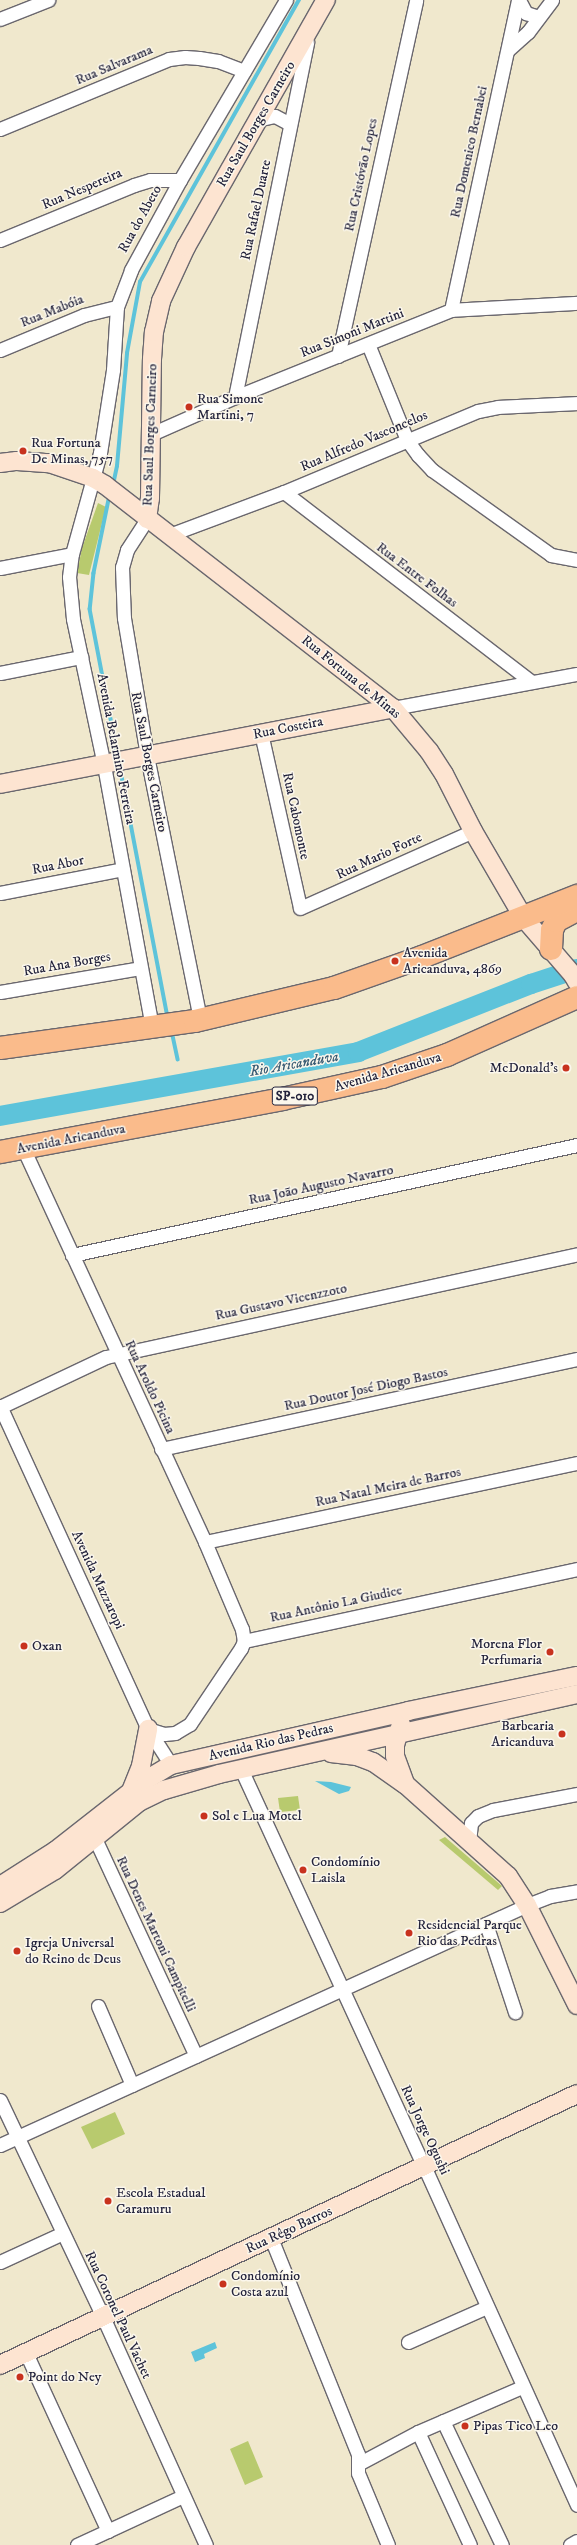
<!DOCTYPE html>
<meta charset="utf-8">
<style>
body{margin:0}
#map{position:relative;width:577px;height:2545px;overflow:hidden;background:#f0e8cd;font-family:"IM FELL DW Pica",serif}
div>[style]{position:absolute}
.green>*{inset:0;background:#b8ca6e}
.water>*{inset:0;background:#5dc3da}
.stream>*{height:3.5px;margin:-1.75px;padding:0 1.75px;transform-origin:1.75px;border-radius:1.75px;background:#5dc3da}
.river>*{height:20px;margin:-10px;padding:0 10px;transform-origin:10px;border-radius:10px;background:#5dc3da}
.roads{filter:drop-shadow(1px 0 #6a676e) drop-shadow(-1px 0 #6a676e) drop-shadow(0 1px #6a676e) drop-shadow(0 -1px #6a676e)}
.street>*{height:13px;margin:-6.5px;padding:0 6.5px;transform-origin:6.5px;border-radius:6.5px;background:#fff}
.secondary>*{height:18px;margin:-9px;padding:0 9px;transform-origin:9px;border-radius:9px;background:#fde4d1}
.highway>*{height:22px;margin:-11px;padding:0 11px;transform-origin:11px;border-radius:11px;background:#fabb8b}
.dots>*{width:11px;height:11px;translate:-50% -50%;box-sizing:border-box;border:2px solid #fbf7ec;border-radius:50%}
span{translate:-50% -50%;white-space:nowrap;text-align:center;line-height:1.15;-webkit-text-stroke:3px #fbf7ec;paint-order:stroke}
.shield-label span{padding:1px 3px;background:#fbf7ec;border:1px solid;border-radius:3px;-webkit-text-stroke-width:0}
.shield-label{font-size:13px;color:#22223b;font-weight:700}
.street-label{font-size:14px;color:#22223b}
.poi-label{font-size:14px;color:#22223b}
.left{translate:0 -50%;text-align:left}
.right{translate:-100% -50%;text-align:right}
.water-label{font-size:15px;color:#375a73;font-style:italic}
</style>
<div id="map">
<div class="green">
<i style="clip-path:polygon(98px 503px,106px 507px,89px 575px,77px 573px,82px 548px)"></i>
<i style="clip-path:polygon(298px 1796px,300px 1810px,280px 1812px,278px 1798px)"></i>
<i style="clip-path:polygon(445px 1837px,502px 1886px,498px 1890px,439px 1840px)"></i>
<i style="clip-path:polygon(115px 2112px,125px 2134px,92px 2149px,81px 2127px)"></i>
<i style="clip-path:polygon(248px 2441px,263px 2477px,245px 2485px,230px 2449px)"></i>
</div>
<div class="water">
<i style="clip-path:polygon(315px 1781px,331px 1782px,351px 1787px,349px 1791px,339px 1794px)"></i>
<i style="clip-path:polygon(215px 2342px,217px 2348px,204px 2354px,205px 2358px,195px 2362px,191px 2352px)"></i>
</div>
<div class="stream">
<i style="left:113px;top:485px;width:19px;rotate:-78deg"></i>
<i style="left:117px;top:466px;width:113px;rotate:-84.9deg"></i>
<i style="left:127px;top:353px;width:72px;rotate:-79.6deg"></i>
<i style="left:140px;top:282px;width:324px;rotate:-60.6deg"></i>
<i style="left:110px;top:495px;width:80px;rotate:101.6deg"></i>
<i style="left:94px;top:573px;width:36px;rotate:96deg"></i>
<i style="left:90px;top:609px;width:150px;rotate:79.2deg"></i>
<i style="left:120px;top:766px;width:257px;rotate:79.2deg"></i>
<i style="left:172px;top:1031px;width:29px;rotate:78deg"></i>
</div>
<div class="river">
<i style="left:0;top:1116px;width:364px;rotate:-10.1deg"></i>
<i style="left:358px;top:1052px;width:186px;rotate:-21.5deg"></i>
<i style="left:531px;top:984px;width:48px;rotate:-18.1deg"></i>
</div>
<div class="roads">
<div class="street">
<i style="left:519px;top:0;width:15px;rotate:62deg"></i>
<i style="left:526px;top:13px;width:13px;rotate:18deg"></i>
<i style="left:0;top:19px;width:52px;rotate:-21.6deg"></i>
<i style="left:508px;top:50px;width:27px;rotate:-42deg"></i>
<i style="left:528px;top:32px;width:40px;rotate:-53deg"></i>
<i style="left:257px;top:120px;width:18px;rotate:-13deg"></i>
<i style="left:275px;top:116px;width:17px;rotate:28deg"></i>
<i style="left:0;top:129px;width:183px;rotate:-22.5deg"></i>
<i style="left:169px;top:59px;width:16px;rotate:-7deg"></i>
<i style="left:185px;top:57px;width:14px;rotate:4deg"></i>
<i style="left:199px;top:58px;width:19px;rotate:9deg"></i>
<i style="left:218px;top:61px;width:28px;rotate:21deg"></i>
<i style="left:0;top:240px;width:145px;rotate:-22.3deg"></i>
<i style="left:134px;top:185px;width:17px;rotate:-17deg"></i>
<i style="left:150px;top:180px;width:30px"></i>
<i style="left:451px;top:310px;width:317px;rotate:-77.8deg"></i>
<i style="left:368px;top:344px;width:104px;rotate:67.9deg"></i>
<i style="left:407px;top:440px;width:19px;rotate:54deg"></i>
<i style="left:418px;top:455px;width:21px;rotate:47deg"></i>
<i style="left:432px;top:470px;width:146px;rotate:35.5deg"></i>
<i style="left:551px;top:555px;width:26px;rotate:11deg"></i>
<i style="left:0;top:350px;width:91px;rotate:-22.6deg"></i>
<i style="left:84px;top:315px;width:34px;rotate:-14deg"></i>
<i style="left:338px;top:356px;width:364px;rotate:-77.6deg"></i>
<i style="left:235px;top:397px;width:362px;rotate:-78.5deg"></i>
<i style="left:149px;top:435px;width:94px;rotate:-23.8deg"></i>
<i style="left:235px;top:397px;width:233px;rotate:-21.9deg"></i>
<i style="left:451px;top:310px;width:126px;rotate:-3.2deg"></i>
<i style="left:284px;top:492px;width:312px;rotate:37.5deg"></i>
<i style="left:147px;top:519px;width:37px;rotate:123deg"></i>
<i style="left:127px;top:550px;width:18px;rotate:106deg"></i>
<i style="left:122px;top:567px;width:51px;rotate:87.8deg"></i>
<i style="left:124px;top:618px;width:140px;rotate:80.5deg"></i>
<i style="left:147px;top:756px;width:269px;rotate:78.6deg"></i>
<i style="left:169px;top:535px;width:123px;rotate:-20.5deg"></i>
<i style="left:284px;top:492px;width:210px;rotate:-22.7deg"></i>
<i style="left:478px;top:411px;width:20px;rotate:-11deg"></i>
<i style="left:498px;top:407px;width:79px;rotate:-2.9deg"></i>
<i style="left:0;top:568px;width:73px;rotate:-11deg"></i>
<i style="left:0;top:673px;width:83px;rotate:-11.2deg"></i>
<i style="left:393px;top:708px;width:187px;rotate:-10.5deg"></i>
<i style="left:261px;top:733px;width:179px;rotate:77.4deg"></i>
<i style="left:300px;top:908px;width:189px;rotate:-24deg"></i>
<i style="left:0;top:893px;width:125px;rotate:-11deg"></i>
<i style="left:0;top:992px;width:142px;rotate:-9.7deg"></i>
<i style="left:152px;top:1027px;width:266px;rotate:-100.4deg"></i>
<i style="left:104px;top:765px;width:149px;rotate:-102deg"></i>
<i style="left:73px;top:619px;width:42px;rotate:-95.4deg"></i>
<i style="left:69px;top:577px;width:23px;rotate:-83deg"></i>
<i style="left:72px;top:554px;width:105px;rotate:-74.5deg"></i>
<i style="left:100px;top:453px;width:84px;rotate:-81.1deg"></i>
<i style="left:113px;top:370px;width:63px;rotate:-86.4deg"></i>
<i style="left:117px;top:307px;width:40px;rotate:-69deg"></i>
<i style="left:131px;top:270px;width:102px;rotate:-61.4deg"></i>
<i style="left:180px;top:180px;width:209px;rotate:-59.5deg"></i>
<i style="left:23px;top:1148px;width:434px;rotate:65.2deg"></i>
<i style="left:205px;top:1542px;width:95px;rotate:67deg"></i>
<i style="left:242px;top:1629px;width:12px;rotate:81deg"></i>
<i style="left:244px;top:1641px;width:8px;rotate:113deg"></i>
<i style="left:241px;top:1648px;width:92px;rotate:123.9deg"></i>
<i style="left:190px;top:1724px;width:17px;rotate:149deg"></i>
<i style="left:175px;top:1733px;width:11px;rotate:175deg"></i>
<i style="left:164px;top:1734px;width:17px;rotate:-163deg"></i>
<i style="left:72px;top:1255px;width:517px;rotate:-12.29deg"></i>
<i style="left:0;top:1406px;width:355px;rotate:65.4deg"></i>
<i style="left:148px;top:1729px;width:43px;rotate:57.4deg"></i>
<i style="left:0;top:1407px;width:117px;rotate:-25.3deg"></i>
<i style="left:106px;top:1357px;width:482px;rotate:-12.3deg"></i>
<i style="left:161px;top:1449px;width:426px;rotate:-12.2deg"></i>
<i style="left:205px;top:1542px;width:380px;rotate:-12deg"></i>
<i style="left:244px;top:1641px;width:341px;rotate:-12.2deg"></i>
<i style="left:241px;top:1769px;width:437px;rotate:65.3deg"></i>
<i style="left:424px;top:2166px;width:372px;rotate:65.7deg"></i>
<i style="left:91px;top:1830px;width:249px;rotate:65.1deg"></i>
<i style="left:469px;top:1842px;width:19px;rotate:-84deg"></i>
<i style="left:471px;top:1823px;width:10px;rotate:-45deg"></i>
<i style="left:478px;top:1816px;width:16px;rotate:-22deg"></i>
<i style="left:493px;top:1810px;width:86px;rotate:-10.8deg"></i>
<i style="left:486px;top:1924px;width:93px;rotate:71.8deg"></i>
<i style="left:98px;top:2006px;width:86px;rotate:66.7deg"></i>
<i style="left:0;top:2100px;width:240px;rotate:64.6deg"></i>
<i style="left:103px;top:2317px;width:250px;rotate:65.7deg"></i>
<i style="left:0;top:2145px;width:579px;rotate:-24.48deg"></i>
<i style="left:527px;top:1905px;width:25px;rotate:-21deg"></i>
<i style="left:550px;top:1896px;width:27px;rotate:-10deg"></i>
<i style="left:271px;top:2238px;width:233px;rotate:68.1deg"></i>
<i style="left:358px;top:2454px;width:19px;rotate:90deg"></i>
<i style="left:358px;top:2473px;width:78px;rotate:67.4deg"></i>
<i style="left:0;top:2262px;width:69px;rotate:-24.7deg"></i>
<i style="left:408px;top:2342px;width:86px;rotate:-23.9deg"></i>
<i style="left:26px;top:2353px;width:196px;rotate:65.3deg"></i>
<i style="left:443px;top:2421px;width:137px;rotate:64.6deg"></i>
<i style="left:418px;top:2432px;width:124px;rotate:65.3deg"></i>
<i style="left:358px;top:2464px;width:68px;rotate:-28.1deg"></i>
<i style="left:418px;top:2432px;width:113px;rotate:-23.4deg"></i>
<i style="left:77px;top:2545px;width:117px;rotate:-24.8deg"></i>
<i style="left:570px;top:2545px;width:8px;rotate:-30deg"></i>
</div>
<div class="secondary">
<i style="left:0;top:463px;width:17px;rotate:-7deg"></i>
<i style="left:17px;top:461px;width:32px;rotate:4deg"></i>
<i style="left:49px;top:463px;width:46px;rotate:18.8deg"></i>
<i style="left:93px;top:478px;width:14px;rotate:30deg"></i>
<i style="left:105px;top:485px;width:364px;rotate:37.8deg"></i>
<i style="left:393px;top:708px;width:56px;rotate:50.1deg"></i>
<i style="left:429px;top:751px;width:27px;rotate:57deg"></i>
<i style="left:444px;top:774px;width:64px;rotate:63deg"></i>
<i style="left:473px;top:831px;width:99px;rotate:59.8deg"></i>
<i style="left:523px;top:917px;width:77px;rotate:49.2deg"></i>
<i style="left:573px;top:975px;width:8px;rotate:60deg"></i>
<i style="left:147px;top:519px;width:21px;rotate:-82deg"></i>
<i style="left:150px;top:498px;width:139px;rotate:-89.2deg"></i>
<i style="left:152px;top:359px;width:27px;rotate:-86deg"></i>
<i style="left:154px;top:332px;width:32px;rotate:-77deg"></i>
<i style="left:161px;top:301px;width:60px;rotate:-65.2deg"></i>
<i style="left:186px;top:247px;width:284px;rotate:-60.5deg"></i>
<i style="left:0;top:784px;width:400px;rotate:-10.9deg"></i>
<i style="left:401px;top:1724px;width:22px;rotate:106deg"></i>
<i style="left:395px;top:1745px;width:11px;rotate:90deg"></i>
<i style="left:395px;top:1756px;width:30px;rotate:70deg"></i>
<i style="left:331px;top:1753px;width:26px;rotate:7deg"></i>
<i style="left:357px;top:1756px;width:17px;rotate:21deg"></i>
<i style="left:373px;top:1762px;width:39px;rotate:35deg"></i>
<i style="left:405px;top:1784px;width:138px;rotate:41.8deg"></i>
<i style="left:508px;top:1876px;width:35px;rotate:57deg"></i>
<i style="left:527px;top:1905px;width:112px;rotate:63.4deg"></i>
<i style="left:131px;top:1791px;width:27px;rotate:-68deg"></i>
<i style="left:141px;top:1766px;width:38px;rotate:-79deg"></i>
<i style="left:0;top:1886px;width:65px;rotate:-32.5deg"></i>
<i style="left:55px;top:1851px;width:115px;rotate:-38deg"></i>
<i style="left:146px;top:1780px;width:29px;rotate:-31deg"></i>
<i style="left:171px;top:1765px;width:243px;rotate:-12.8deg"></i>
<i style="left:408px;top:1711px;width:173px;rotate:-11.7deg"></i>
<i style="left:0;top:1903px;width:64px;rotate:-31deg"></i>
<i style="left:55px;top:1870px;width:108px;rotate:-39deg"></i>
<i style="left:139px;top:1802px;width:28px;rotate:-26deg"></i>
<i style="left:164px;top:1790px;width:57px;rotate:-16.2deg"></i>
<i style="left:219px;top:1774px;width:367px;rotate:-12.6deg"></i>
<i style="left:0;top:2365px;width:637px;rotate:-25.16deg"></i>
</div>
<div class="highway">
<i style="left:551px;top:949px;width:19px;rotate:-87deg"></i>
<i style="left:552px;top:930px;width:10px;rotate:-66deg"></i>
<i style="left:556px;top:921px;width:24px;rotate:-28deg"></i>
<i style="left:0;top:1048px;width:197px;rotate:-7.9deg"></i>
<i style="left:195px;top:1021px;width:143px;rotate:-13.4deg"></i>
<i style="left:334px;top:988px;width:93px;rotate:-19.4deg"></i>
<i style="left:422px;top:957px;width:167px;rotate:-21.5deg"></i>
<i style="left:0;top:1152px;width:287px;rotate:-10.6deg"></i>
<i style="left:282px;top:1099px;width:102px;rotate:-12.4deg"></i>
<i style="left:382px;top:1077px;width:69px;rotate:-18.7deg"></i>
<i style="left:447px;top:1055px;width:142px;rotate:-24deg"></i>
</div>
</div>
<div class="dots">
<i style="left:189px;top:407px;background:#c8321e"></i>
<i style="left:23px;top:451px;background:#c8321e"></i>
<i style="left:395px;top:961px;background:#c8321e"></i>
<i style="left:566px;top:1068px;background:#c8321e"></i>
<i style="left:24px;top:1646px;background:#c8321e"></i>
<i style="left:550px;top:1652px;background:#c8321e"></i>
<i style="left:562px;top:1734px;background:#c8321e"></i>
<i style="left:204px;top:1816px;background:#c8321e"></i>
<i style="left:303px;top:1870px;background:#c8321e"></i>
<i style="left:409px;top:1933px;background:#c8321e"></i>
<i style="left:17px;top:1951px;background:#c8321e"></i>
<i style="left:108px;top:2201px;background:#c8321e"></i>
<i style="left:223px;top:2284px;background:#c8321e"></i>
<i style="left:20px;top:2377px;background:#c8321e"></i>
<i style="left:465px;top:2426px;background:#c8321e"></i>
</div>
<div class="shield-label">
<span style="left:295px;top:1096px">SP-010</span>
</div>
<div class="street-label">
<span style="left:114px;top:65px;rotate:-23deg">Rua Salvarama</span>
<span style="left:256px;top:124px;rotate:-60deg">Rua Saul Borges Carneiro</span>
<span style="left:469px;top:152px;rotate:-78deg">Rua Domenico Bernabei</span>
<span style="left:361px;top:175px;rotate:-78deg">Rua Cristóvão Lopes</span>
<span style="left:82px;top:189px;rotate:-23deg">Rua Nespereira</span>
<span style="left:256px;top:210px;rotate:-78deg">Rua Rafael Duarte</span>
<span style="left:140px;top:219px;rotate:-61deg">Rua do Abeto</span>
<span style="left:52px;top:311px;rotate:-22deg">Rua Mabóia</span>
<span style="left:352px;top:333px;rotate:-22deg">Rua Simoni Martini</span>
<span style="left:150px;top:435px;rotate:-88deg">Rua Saul Borges Carneiro</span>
<span style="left:364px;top:441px;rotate:-23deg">Rua Alfredo Vasconcelos</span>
<span style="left:417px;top:575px;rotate:37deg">Rua Entre Folhas</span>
<span style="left:351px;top:677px;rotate:39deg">Rua Fortuna de Minas</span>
<span style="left:288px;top:728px;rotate:-11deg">Rua Costeira</span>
<span style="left:116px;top:749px;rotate:79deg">Avenida Belarmino Ferreira</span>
<span style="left:149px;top:762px;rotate:79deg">Rua Saul Borges Carneiro</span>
<span style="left:296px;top:816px;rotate:78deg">Rua Cabomonte</span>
<span style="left:379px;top:856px;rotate:-25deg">Rua Mario Forte</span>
<span style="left:58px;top:865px;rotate:-11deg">Rua Abor</span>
<span style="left:67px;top:964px;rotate:-10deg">Rua Ana Borges</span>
<span style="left:388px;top:1072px;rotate:-16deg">Avenida Aricanduva</span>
<span style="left:71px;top:1139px;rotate:-11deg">Avenida Aricanduva</span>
<span style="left:321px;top:1185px;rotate:-12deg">Rua João Augusto Navarro</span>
<span style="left:281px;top:1302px;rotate:-12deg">Rua Gustavo Vicenzzoto</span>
<span style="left:150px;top:1387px;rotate:65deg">Rua Aroldo Picina</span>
<span style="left:366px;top:1389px;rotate:-12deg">Rua Doutor José Diogo Bastos</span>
<span style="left:388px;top:1487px;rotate:-12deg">Rua Natal Meira de Barros</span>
<span style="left:98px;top:1580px;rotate:65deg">Avenida Mazzaropi</span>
<span style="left:336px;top:1604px;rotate:-12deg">Rua Antônio La Giudice</span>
<span style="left:271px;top:1742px;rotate:-13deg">Avenida Rio das Pedras</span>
<span style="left:156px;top:1934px;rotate:65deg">Rua Denes Martoni Campitelli</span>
<span style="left:425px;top:2130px;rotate:65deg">Rua Jorge Ogushi</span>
<span style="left:289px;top:2230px;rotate:-25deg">Rua Rêgo Barros</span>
<span style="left:118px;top:2315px;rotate:65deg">Rua Coronel Paul Vachet</span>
</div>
<div class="poi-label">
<span class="left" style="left:197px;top:407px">Rua Simone<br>Martini, 7</span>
<span class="left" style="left:31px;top:451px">Rua Fortuna<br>De Minas, 757</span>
<span class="left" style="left:403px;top:961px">Avenida<br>Aricanduva, 4869</span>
<span class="right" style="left:558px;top:1068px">McDonald's</span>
<span class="right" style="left:542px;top:1652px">Morena Flor<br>Perfumaria</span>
<span class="left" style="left:32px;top:1646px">Oxan</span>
<span class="right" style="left:554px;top:1734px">Barbearia<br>Aricanduva</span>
<span class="left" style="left:212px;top:1816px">Sol e Lua Motel</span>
<span class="left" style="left:311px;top:1870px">Condomínio<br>Laisla</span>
<span class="left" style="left:417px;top:1933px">Residencial Parque<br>Rio das Pedras</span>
<span class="left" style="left:25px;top:1951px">Igreja Universal<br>do Reino de Deus</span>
<span class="left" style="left:116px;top:2201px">Escola Estadual<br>Caramuru</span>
<span class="left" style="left:231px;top:2284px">Condomínio<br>Costa azul</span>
<span class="left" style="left:28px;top:2377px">Point do Ney</span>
<span class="left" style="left:473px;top:2426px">Pipas Tico Leo</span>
</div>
<div class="water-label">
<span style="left:294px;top:1064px;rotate:-10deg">Rio Aricanduva</span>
</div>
</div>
